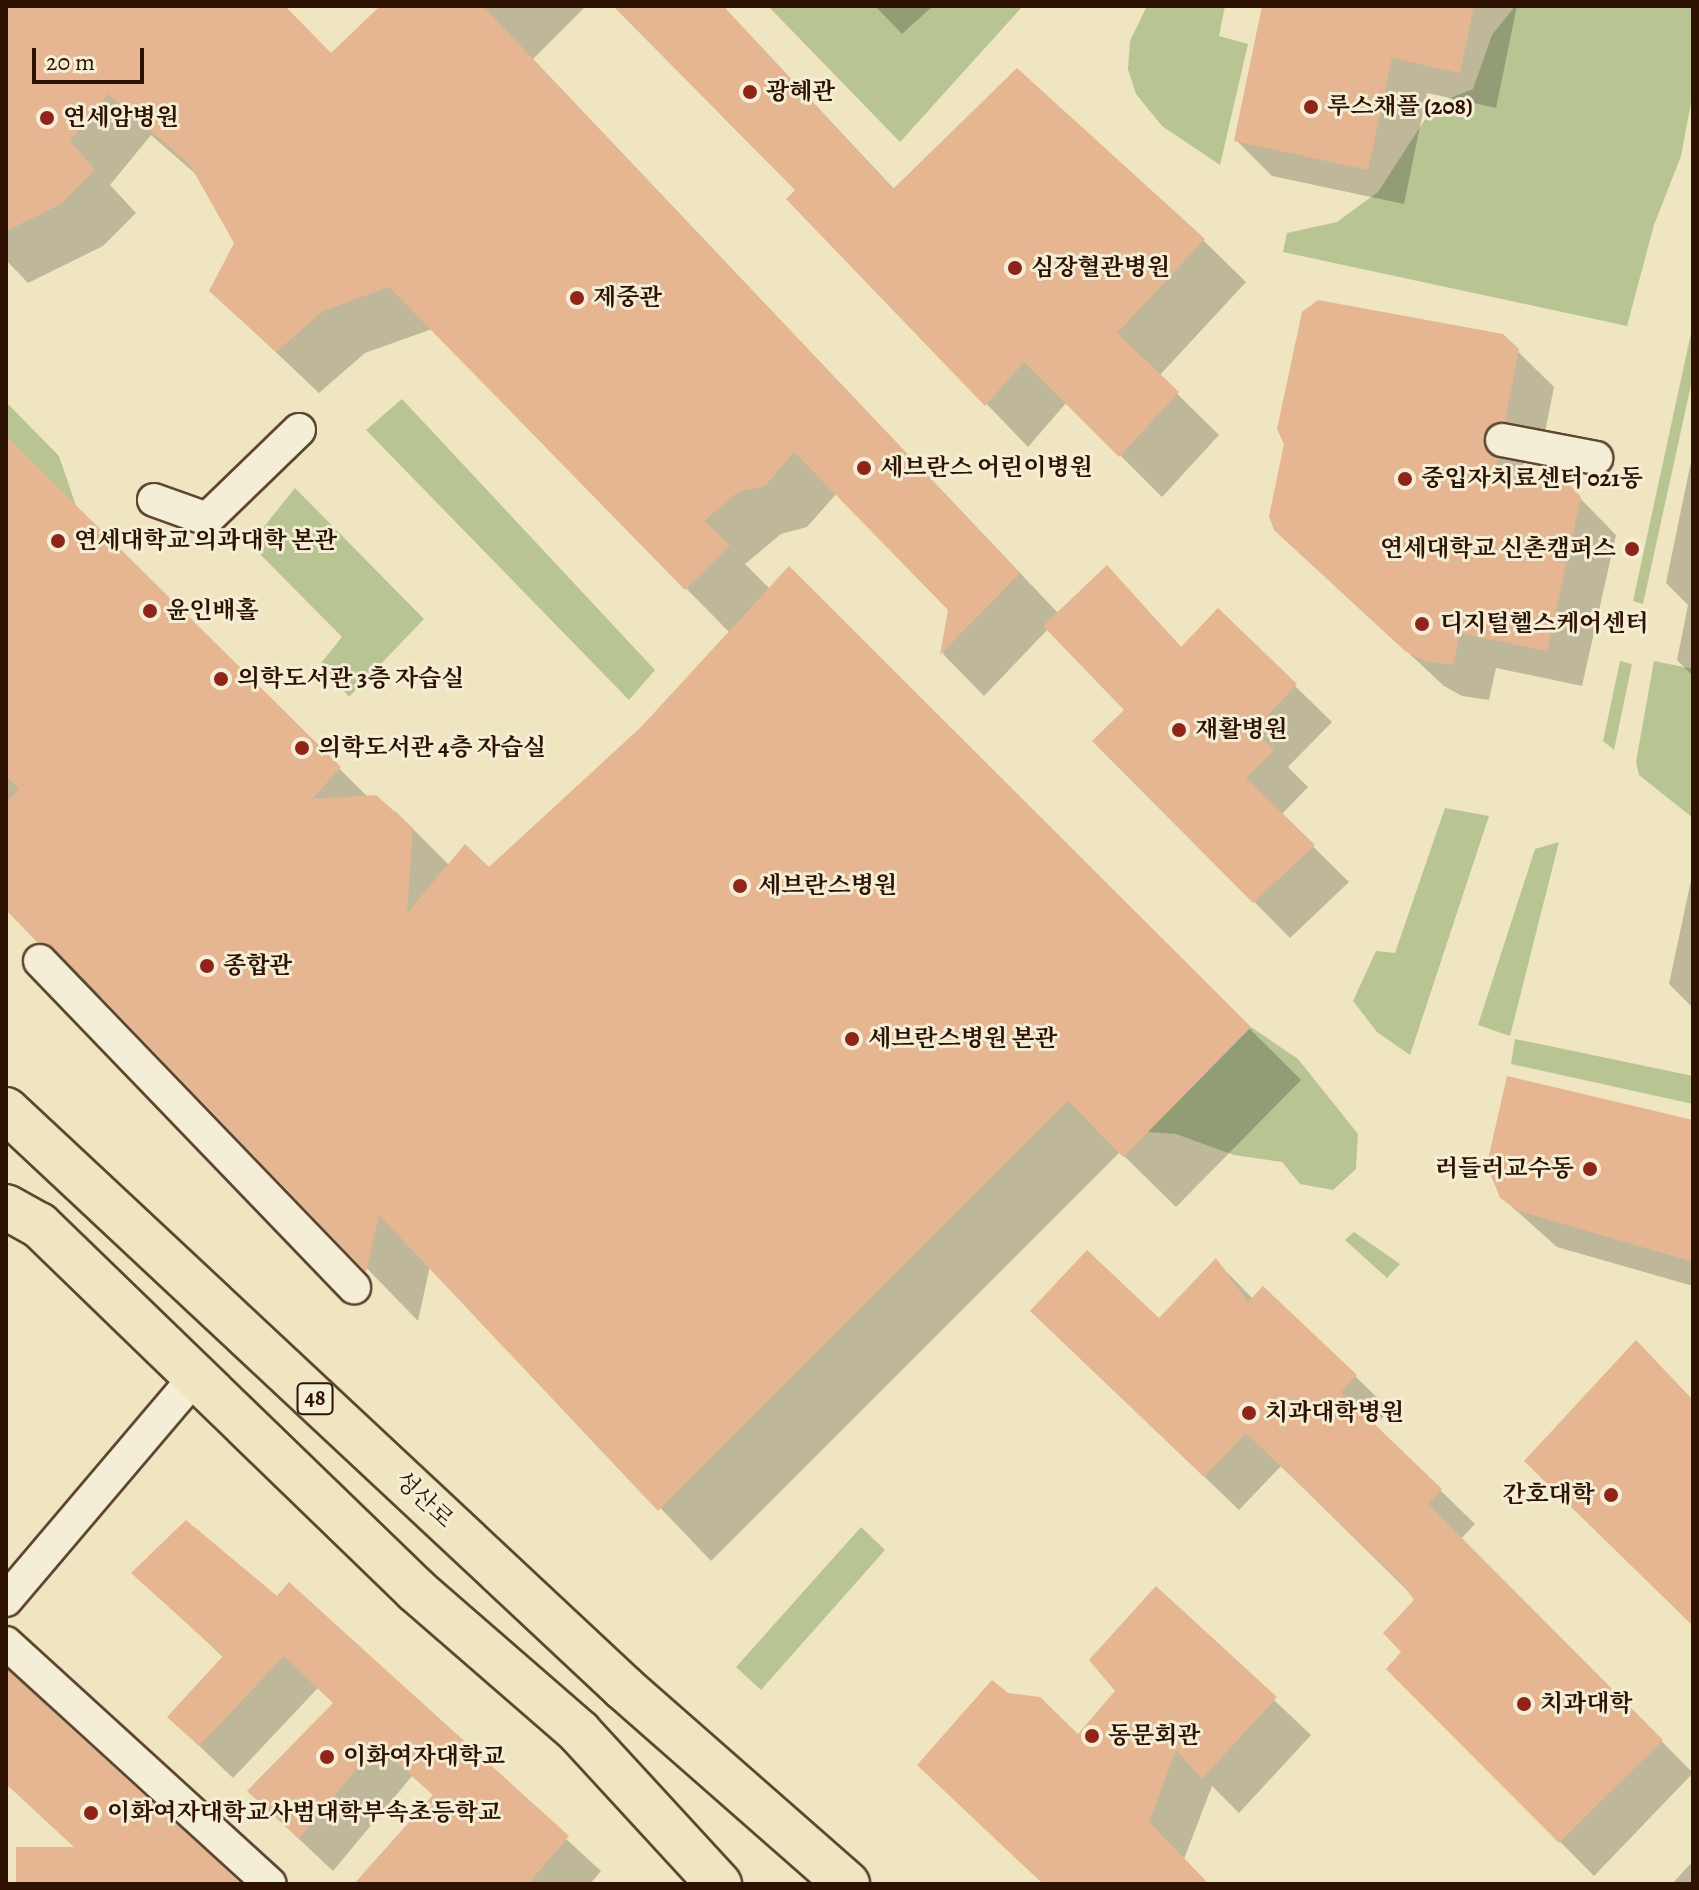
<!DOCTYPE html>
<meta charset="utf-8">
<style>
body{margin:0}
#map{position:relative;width:1699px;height:1890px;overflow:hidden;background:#efe5c0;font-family:Alegreya,"Noto Serif KR",serif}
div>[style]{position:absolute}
.green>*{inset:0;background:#b8c593}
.shadow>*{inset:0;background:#0003}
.building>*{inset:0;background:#e5b691}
.roads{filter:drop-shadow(2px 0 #5e4631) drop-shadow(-2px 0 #5e4631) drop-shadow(0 2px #5e4631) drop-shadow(0 -2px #5e4631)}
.street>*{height:32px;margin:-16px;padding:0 16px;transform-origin:16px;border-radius:16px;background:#f5eed6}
.primary>*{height:44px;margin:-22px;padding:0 22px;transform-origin:22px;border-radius:22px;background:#efe5c0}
.dots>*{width:22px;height:22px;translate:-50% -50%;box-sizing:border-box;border:4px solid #f5eed6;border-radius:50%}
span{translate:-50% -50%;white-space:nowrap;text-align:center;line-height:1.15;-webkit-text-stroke:6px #f5eed6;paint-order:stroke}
.shield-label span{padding:2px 6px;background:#f5eed6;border:2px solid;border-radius:6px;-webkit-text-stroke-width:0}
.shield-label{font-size:22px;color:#2d1101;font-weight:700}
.poi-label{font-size:24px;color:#2d1101;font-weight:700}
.left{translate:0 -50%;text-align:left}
.right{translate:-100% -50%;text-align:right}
.street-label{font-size:24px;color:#2d1101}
.frame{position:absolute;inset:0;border:8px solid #2d1101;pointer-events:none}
.scale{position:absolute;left:32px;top:48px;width:112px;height:36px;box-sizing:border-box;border:4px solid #2d1101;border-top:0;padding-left:10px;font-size:24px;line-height:28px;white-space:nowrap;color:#2d1101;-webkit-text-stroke:6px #f5eed6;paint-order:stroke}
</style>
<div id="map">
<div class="green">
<i style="clip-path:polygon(768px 6px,1023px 6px,900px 142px)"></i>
<i style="clip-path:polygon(1147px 6px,1225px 6px,1219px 36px,1248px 44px,1220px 165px,1162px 126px,1136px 94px,1128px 69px,1130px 41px)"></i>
<i style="clip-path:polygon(1515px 6px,1693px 6px,1693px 92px,1681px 156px,1654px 225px,1627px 326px,1283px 252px,1287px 233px,1337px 222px,1378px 192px,1435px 104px,1473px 89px,1492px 35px)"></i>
<i style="clip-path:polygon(1693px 324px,1693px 376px,1643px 604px,1633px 601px)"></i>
<i style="clip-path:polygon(402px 399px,655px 670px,629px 700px,366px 430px)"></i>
<i style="clip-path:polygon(6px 402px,59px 456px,76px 506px,6px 436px)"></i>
<i style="clip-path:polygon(295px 488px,424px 619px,349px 697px,321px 663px,342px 637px,250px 544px)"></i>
<i style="clip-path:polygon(1620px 661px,1632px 664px,1614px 750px,1603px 741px)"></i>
<i style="clip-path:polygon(1654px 661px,1693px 669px,1693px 818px,1639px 775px,1636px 762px)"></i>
<i style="clip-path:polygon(1445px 808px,1489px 816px,1410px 1055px,1377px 1032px,1353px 1001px,1376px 951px,1395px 953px)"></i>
<i style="clip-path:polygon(1559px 842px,1510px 1036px,1478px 1025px,1535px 849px)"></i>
<i style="clip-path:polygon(1251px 1027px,1298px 1059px,1358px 1134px,1356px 1169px,1333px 1190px,1300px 1184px,1282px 1162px,1234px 1155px,1176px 1134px,1148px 1132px)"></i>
<i style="clip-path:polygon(1515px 1039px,1693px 1076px,1693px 1104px,1511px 1064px)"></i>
<i style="clip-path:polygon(1354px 1232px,1400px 1264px,1387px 1278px,1345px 1240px)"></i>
<i style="clip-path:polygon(861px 1527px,885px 1550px,761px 1690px,736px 1667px)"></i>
</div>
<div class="shadow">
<i style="clip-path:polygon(6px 6px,284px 6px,331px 55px,381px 6px,586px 6px,533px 59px,1059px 614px,1107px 568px,1183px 649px,1218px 611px,1332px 722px,1288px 767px,1308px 787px,1281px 815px,1349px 882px,1290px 938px,1095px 741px,1126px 710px,1048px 629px,984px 696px,943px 654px,950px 609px,837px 493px,807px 527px,781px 534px,745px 564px,770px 589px,789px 569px,1301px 1080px,1176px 1207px,1120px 1152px,711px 1561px,430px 1266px,418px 1321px,105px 998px,91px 994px,6px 907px,6px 438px,369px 798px,396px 812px,449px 865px,489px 870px,642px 728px,730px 633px,432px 329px,365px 353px,319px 393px,211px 291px,237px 243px,198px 176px,151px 135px,110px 185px,136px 213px,103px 246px,28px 283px,6px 260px)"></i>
<i style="clip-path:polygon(615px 6px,723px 6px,895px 190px,1203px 240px,1246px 282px,1159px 376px,1219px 435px,1162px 497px,1067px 402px,1028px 447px,789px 199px,798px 190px)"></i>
<i style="clip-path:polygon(875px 6px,933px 6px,902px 34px)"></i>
<i style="clip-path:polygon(1264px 6px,1517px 6px,1496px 108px,1427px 93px,1404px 204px,1272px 176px,1236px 140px)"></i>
<i style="clip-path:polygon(1319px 302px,1502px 336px,1554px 387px,1540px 457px,1523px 464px,1520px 479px,1570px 488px,1616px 535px,1582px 686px,1496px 668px,1489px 700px,1462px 696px,1444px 686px,1276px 529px,1304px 312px)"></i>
<i style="clip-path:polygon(1693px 452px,1693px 676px,1677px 660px,1688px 605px,1666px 583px)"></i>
<i style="clip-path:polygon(1693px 871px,1693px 1008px,1669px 984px)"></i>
<i style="clip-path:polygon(1509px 1078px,1693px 1122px,1693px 1286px,1557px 1247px,1501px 1197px,1490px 1174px)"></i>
<i style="clip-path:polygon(1216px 1261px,1253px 1299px,1264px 1288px,1390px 1410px,1374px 1426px,1475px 1524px,1461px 1539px,1693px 1773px,1594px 1876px,1389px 1669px,1404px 1652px,1417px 1600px,1281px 1466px,1239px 1510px,1067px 1345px,1159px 1321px)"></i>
<i style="clip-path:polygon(134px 1573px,277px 1599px,289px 1585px,601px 1871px,590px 1884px,356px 1884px,434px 1796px,412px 1776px,333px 1871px,283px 1824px,335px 1704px,318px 1688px,233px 1778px,169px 1717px,224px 1658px)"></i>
<i style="clip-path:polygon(1157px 1589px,1311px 1735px,1239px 1813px,1212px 1786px,1184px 1859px,1207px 1884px,1044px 1884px,1007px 1695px,1078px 1736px,1118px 1691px)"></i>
<i style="clip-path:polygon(6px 1668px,238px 1884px,18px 1884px,78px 1849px,6px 1783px)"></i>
<i style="clip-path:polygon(1693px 1861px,1693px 1884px,1672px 1884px)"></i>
</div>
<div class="building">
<i style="clip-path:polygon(6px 6px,285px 6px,331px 53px,380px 6px,483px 6px,1020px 573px,940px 655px,948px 610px,794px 452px,765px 486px,738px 492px,704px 521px,730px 545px,685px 590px,389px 287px,323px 311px,276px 352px,209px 291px,234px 243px,190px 165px,108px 94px,70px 141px,95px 170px,61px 204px,6px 231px)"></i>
<i style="clip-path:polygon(613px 6px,723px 6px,893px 189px,1017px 68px,1205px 239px,1117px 333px,1179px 392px,1119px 457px,1024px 362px,985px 406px,786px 199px,795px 190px)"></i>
<i style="clip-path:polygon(1262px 6px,1474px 6px,1460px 73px,1392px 58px,1368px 170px,1234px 141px)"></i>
<i style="clip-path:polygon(1318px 300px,1503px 334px,1519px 349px,1505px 421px,1487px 428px,1484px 447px,1498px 458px,1495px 472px,1571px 486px,1581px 497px,1547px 651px,1460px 633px,1453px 665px,1425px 661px,1405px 651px,1274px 530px,1269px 516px,1284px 444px,1277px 429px,1302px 312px)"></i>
<i style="clip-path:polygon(6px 436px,341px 767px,312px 799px,376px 795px,413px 828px,407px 913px,465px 844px,489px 867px,641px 727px,789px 566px,1251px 1027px,1123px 1157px,1068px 1101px,658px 1511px,379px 1215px,366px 1272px,54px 948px,37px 942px,6px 910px,6px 803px,19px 789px,6px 775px)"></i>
<i style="clip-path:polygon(1107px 565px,1181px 647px,1218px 608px,1297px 684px,1254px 730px,1274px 750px,1246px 778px,1315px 845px,1253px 903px,1092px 741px,1124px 710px,1043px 626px)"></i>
<i style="clip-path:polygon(1507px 1076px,1693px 1120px,1693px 1262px,1519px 1211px,1500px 1198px,1487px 1164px)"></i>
<i style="clip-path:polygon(1087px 1250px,1159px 1318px,1216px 1258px,1248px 1302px,1263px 1286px,1357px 1375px,1341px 1392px,1442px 1489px,1428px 1504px,1663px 1740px,1559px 1843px,1386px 1669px,1401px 1652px,1383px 1633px,1414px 1600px,1401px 1582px,1246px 1433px,1204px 1477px,1030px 1311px)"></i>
<i style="clip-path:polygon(1636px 1340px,1693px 1400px,1693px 1626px,1524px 1461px)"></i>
<i style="clip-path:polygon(186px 1520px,277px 1596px,289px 1582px,569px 1836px,528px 1884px,354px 1884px,433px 1795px,377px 1744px,299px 1839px,247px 1791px,333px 1703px,284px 1656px,199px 1746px,167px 1717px,223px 1656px,131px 1573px)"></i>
<i style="clip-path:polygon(1156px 1586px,1277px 1697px,1202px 1779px,1176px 1750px,1149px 1822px,1209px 1884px,1043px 1884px,917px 1765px,992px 1680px,1008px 1693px,1040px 1697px,1078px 1734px,1115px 1691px,1089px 1660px)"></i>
<i style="clip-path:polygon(6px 1669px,219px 1863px,241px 1884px,16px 1884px,16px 1847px,74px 1847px,6px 1784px)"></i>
</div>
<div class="roads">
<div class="street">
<i style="left:1502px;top:440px;width:96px;rotate:10.8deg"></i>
<i style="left:154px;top:500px;width:56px;rotate:19.7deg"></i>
<i style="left:207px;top:519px;width:128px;rotate:-44.1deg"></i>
<i style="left:40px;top:961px;width:453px;rotate:46.1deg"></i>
<i style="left:6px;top:1600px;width:294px;rotate:-49.7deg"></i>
<i style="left:6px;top:1643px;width:357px;rotate:42.4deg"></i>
</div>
<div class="primary">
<i style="left:6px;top:1110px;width:846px;rotate:43.08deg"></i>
<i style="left:624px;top:1688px;width:297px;rotate:41.3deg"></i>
<i style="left:6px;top:1207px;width:38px;rotate:29deg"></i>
<i style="left:39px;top:1225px;width:526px;rotate:44.08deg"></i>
<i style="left:417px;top:1591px;width:215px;rotate:41deg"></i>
<i style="left:579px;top:1732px;width:207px;rotate:47.4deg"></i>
</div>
</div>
<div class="dots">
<i style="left:750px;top:92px;background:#8f2418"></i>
<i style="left:1311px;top:107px;background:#8f2418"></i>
<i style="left:47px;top:118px;background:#8f2418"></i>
<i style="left:1015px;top:268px;background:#8f2418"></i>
<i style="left:577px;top:298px;background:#8f2418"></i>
<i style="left:864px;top:468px;background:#8f2418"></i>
<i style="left:1405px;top:479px;background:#8f2418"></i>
<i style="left:58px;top:541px;background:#8f2418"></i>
<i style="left:1632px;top:549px;background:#8f2418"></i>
<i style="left:150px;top:611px;background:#8f2418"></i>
<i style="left:1422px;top:624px;background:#8f2418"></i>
<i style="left:221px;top:679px;background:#8f2418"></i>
<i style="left:1179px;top:730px;background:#8f2418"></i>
<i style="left:302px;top:748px;background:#8f2418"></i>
<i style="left:740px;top:886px;background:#8f2418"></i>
<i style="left:207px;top:966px;background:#8f2418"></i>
<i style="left:852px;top:1039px;background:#8f2418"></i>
<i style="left:1590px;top:1169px;background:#8f2418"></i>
<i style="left:1249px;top:1413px;background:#8f2418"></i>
<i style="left:1611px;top:1495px;background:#8f2418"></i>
<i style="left:1524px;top:1704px;background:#8f2418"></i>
<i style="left:1092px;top:1736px;background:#8f2418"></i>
<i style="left:327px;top:1757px;background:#8f2418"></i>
<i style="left:91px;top:1813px;background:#8f2418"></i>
</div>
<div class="shield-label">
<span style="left:315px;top:1399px">48</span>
</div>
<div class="poi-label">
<span class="left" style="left:766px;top:92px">광혜관</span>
<span class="left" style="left:1327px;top:107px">루스채플 (208)</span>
<span class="left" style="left:63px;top:118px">연세암병원</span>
<span class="left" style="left:1031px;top:268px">심장혈관병원</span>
<span class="left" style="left:593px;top:298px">제중관</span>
<span class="left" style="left:880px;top:468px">세브란스 어린이병원</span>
<span class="left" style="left:1421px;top:479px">중입자치료센터 021동</span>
<span class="left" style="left:74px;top:541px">연세대학교 의과대학 본관</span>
<span class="right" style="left:1616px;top:549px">연세대학교 신촌캠퍼스</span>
<span class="left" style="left:166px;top:611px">윤인배홀</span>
<span class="left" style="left:1440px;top:624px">디지털헬스케어센터</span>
<span class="left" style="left:237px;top:679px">의학도서관 3층 자습실</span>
<span class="left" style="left:1195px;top:730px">재활병원</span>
<span class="left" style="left:318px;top:748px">의학도서관 4층 자습실</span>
<span class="left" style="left:758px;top:886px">세브란스병원</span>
<span class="left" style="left:223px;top:966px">종합관</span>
<span class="left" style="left:868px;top:1039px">세브란스병원 본관</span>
<span class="right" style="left:1574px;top:1169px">러들러교수동</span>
<span class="left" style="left:1265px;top:1413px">치과대학병원</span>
<span class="right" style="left:1595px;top:1495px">간호대학</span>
<span class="left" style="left:1540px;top:1704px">치과대학</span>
<span class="left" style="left:1108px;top:1736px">동문회관</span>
<span class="left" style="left:343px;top:1757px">이화여자대학교</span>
<span class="left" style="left:107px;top:1813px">이화여자대학교사범대학부속초등학교</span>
</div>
<div class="street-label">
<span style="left:424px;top:1500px;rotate:43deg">성산로</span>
</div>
<div class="frame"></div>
<div class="scale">20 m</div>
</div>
